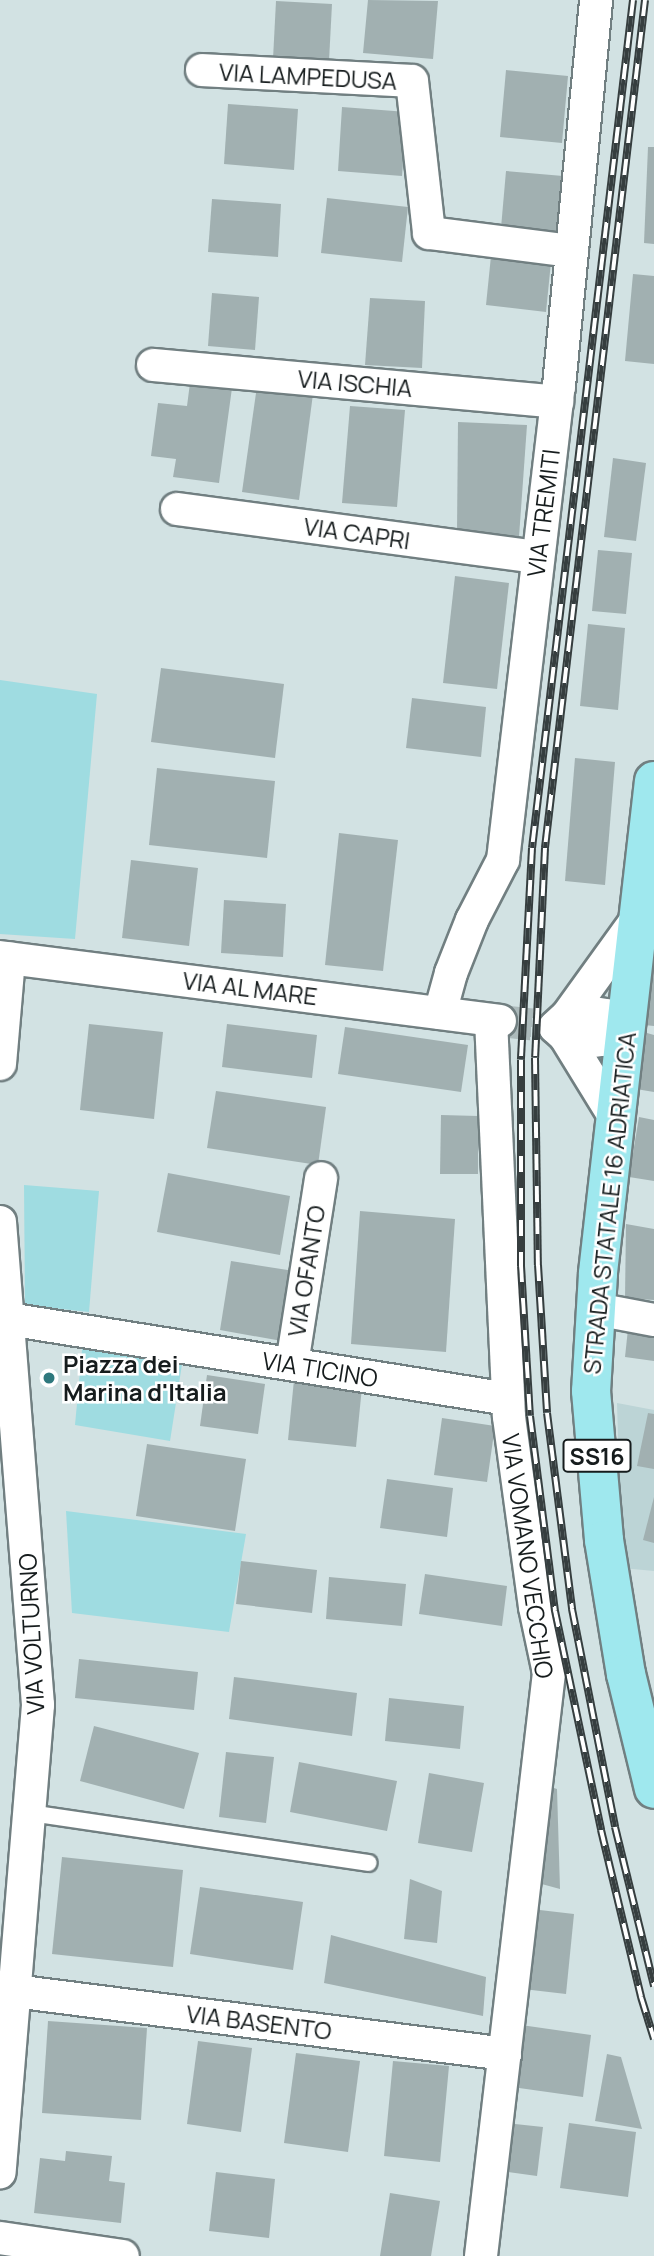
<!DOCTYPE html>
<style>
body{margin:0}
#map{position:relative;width:654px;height:2256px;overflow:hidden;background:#d2e2e3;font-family:Manrope,sans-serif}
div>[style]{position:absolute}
.built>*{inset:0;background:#bcd4d6}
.green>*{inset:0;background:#9fdce1}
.building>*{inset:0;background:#a1b0b1}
.minor-tunnel>*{height:32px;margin-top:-16px;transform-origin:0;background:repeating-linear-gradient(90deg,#acbabb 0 32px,transparent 0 48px)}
.roads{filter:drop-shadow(2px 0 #717f81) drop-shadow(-2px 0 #717f81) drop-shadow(0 2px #717f81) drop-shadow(0 -2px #717f81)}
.service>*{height:16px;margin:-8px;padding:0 8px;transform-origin:8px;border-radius:8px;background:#fff}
.minor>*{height:32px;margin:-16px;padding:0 16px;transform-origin:16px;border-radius:16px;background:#fff}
.primary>*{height:38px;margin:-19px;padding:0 19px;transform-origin:19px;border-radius:19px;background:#9fe8ee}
.rail>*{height:8px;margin-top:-4px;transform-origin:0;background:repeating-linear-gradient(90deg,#fff 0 16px,#363e3f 0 32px);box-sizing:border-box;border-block:2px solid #363e3f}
.dots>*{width:19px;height:19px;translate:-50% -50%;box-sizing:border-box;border:4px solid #fff;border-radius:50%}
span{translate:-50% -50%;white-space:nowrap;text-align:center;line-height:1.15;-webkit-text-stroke:5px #fff;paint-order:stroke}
.shield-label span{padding:2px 5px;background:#fff;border:2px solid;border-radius:5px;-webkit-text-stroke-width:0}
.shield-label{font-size:23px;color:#161c1d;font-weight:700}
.street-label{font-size:24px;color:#161c1d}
.poi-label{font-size:24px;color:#161c1d;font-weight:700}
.left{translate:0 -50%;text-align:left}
</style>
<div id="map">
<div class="built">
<i style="clip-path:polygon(617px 1403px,654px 1410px,654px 1571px,622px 1568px)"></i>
</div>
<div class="green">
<i style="clip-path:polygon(0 680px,97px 694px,75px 939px,0 934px)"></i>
<i style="clip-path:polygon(24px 1185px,99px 1191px,89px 1312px,25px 1305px)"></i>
<i style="clip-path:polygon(83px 1339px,183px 1358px,170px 1441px,75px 1425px)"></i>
<i style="clip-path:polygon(66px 1511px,246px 1534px,229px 1632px,72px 1613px)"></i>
</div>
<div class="building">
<i style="clip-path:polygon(368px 0,438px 1px,433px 59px,363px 53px)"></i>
<i style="clip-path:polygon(276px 1px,332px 4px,329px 61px,273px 59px)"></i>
<i style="clip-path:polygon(506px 70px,568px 76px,562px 143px,500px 137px)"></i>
<i style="clip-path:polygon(228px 104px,298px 109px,294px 170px,224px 164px)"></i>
<i style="clip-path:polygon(342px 107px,407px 112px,402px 176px,338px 171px)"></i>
<i style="clip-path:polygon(648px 147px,654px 147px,654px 244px,644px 243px)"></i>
<i style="clip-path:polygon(506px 171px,563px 176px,558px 233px,501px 228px)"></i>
<i style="clip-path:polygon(327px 198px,408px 207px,402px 262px,321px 253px)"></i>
<i style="clip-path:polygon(212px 199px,281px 204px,278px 257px,208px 252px)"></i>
<i style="clip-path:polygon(491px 256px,551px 262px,546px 312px,486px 305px)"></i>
<i style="clip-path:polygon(633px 274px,654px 276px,654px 364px,625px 361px)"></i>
<i style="clip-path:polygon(212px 293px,259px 297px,255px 350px,208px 346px)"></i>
<i style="clip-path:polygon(370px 298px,425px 301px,422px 368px,365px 365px)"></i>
<i style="clip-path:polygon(190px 383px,232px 388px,219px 483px,173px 477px,176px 459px,151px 456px,158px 403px,187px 406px)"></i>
<i style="clip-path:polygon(257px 386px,313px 394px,299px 500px,242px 492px)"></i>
<i style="clip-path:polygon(350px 406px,405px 410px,397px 507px,342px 503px)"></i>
<i style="clip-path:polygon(458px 422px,527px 425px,519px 537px,457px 532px)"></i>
<i style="clip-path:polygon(613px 458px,646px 463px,636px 541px,604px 537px)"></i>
<i style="clip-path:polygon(598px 550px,632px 553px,626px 614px,592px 611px)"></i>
<i style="clip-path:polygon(455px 576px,509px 583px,497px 689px,443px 683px)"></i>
<i style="clip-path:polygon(588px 624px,625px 628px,618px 710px,580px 706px)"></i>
<i style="clip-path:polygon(161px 668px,284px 684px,275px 758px,151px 742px)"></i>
<i style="clip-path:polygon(412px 698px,486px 707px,481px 757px,406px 748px)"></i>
<i style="clip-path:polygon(575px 758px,615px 762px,605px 885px,565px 881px)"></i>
<i style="clip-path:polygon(157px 768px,275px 781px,267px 858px,149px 845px)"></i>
<i style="clip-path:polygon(339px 833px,398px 840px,383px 971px,325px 965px)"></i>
<i style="clip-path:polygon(131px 860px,198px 868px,189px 946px,122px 938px)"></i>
<i style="clip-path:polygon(224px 900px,286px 904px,283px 957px,221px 953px)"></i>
<i style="clip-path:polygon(652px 966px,654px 966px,654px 1026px,644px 1025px)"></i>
<i style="clip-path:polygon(89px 1024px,163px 1032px,154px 1119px,80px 1110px)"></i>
<i style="clip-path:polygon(227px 1024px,317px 1035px,312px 1078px,222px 1067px)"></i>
<i style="clip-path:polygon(345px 1027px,468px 1045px,461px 1092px,338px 1074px)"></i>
<i style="clip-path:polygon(647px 1033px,654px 1035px,654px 1092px,636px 1089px)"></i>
<i style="clip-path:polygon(216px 1091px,326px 1107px,318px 1165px,207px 1148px)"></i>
<i style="clip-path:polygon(441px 1115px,478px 1116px,478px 1174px,440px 1174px)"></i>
<i style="clip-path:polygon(639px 1117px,654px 1120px,654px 1181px,629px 1177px)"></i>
<i style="clip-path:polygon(168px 1173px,290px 1196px,280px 1255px,157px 1232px)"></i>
<i style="clip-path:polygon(360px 1211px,455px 1219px,446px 1352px,351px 1344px)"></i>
<i style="clip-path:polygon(626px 1224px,654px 1229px,654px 1300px,625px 1298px)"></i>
<i style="clip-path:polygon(231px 1261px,294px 1271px,282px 1341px,220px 1330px)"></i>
<i style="clip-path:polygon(628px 1329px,654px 1333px,654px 1361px,625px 1357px)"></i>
<i style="clip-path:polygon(207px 1375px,265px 1384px,258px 1434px,200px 1426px)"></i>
<i style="clip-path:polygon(294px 1380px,362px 1387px,356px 1447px,288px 1440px)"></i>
<i style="clip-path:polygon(648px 1413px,654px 1414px,654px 1469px,637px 1466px)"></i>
<i style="clip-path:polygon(442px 1418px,495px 1426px,487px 1482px,434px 1475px)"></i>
<i style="clip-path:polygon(147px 1444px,246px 1459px,235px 1531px,136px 1516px)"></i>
<i style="clip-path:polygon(387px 1479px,453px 1488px,447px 1537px,380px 1528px)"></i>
<i style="clip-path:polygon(654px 1497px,654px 1543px,643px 1540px)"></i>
<i style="clip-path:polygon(241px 1561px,317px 1570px,312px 1613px,236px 1604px)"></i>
<i style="clip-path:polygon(425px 1574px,507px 1586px,502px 1626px,419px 1614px)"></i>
<i style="clip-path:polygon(329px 1577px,406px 1584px,402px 1626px,326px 1619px)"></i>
<i style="clip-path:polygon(79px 1659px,198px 1672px,194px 1710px,75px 1698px)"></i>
<i style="clip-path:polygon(234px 1677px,357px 1693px,352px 1736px,229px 1719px)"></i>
<i style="clip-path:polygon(389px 1698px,464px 1706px,460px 1749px,385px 1741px)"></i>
<i style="clip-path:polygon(94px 1726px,199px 1753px,184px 1809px,80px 1781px)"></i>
<i style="clip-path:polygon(226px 1752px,274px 1757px,266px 1823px,219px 1817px)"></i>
<i style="clip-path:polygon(299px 1762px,397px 1781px,387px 1831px,290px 1812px)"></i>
<i style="clip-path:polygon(429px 1773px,484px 1783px,472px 1852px,418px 1843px)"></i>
<i style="clip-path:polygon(548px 1786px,557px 1789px,560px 1889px,538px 1883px)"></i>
<i style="clip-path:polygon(62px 1857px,183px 1870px,173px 1967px,52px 1954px)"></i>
<i style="clip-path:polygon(410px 1879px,442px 1891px,437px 1943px,404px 1939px)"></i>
<i style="clip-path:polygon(200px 1887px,303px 1902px,293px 1970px,190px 1954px)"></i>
<i style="clip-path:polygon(531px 1909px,574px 1914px,566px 1994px,523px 1989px)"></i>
<i style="clip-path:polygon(331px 1935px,486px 1977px,483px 2016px,324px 1983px)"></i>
<i style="clip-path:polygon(48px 2021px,147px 2028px,141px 2120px,42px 2113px)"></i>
<i style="clip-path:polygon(521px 2025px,591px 2035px,583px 2097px,512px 2087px)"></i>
<i style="clip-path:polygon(198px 2041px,252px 2048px,241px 2132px,187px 2124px)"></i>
<i style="clip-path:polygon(296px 2053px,360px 2061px,348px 2152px,284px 2143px)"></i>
<i style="clip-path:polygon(607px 2054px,621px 2057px,642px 2129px,595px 2121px)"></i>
<i style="clip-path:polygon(393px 2061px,449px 2066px,440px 2162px,384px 2156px)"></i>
<i style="clip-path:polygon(506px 2123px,543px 2127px,537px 2176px,500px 2171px)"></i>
<i style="clip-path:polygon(569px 2123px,636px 2132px,628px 2197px,560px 2188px)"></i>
<i style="clip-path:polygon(66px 2151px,112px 2156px,109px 2181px,125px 2183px,121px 2223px,34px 2213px,40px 2158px,65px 2161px)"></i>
<i style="clip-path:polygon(216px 2172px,275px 2179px,269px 2238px,209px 2231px)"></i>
<i style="clip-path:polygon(390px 2193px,440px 2201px,431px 2256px,380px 2256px)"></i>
</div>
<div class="minor-tunnel">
<i style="left:500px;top:1021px;width:55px;rotate:6.2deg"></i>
</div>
<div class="roads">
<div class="service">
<i style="left:44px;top:1815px;width:328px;rotate:8.4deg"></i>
</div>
<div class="minor">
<i style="left:202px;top:70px;width:210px;rotate:3deg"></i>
<i style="left:412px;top:81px;width:153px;rotate:83.6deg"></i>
<i style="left:429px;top:233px;width:144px;rotate:7.2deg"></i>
<i style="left:153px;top:365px;width:406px;rotate:5.2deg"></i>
<i style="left:177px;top:509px;width:363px;rotate:7.6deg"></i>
<i style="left:0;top:957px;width:504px;rotate:7.29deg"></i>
<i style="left:440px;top:1013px;width:41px;rotate:-74.6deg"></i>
<i style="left:451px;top:973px;width:57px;rotate:-68.4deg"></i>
<i style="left:472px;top:920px;width:68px;rotate:-62.7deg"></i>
<i style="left:503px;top:860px;width:477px;rotate:-83.3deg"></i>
<i style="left:559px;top:386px;width:388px;rotate:-84.5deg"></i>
<i style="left:565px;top:1036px;width:21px;rotate:17deg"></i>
<i style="left:585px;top:1042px;width:17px;rotate:-7deg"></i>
<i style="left:602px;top:1040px;width:27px;rotate:-27deg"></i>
<i style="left:626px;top:1028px;width:24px;rotate:-147deg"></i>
<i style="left:606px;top:1015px;width:20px;rotate:-171deg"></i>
<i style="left:586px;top:1012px;width:19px;rotate:168deg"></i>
<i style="left:0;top:1064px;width:106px;rotate:-85.1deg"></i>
<i style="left:616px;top:1119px;width:97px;rotate:-121.6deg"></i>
<i style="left:565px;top:1036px;width:13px;rotate:-138deg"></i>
<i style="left:555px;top:1027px;width:16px;rotate:-43deg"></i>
<i style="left:567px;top:1016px;width:123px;rotate:-54.2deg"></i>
<i style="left:0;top:1222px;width:484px;rotate:85.5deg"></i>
<i style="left:38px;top:1705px;width:469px;rotate:94.7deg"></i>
<i style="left:596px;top:1309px;width:59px;rotate:10.7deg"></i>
<i style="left:8px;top:1319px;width:506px;rotate:9.09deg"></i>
<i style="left:292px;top:1364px;width:188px;rotate:-81.1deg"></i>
<i style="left:14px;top:1991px;width:495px;rotate:7.3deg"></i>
<i style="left:0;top:2238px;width:124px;rotate:8.3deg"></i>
<i style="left:481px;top:2256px;width:587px;rotate:-83.35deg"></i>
<i style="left:549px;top:1673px;width:67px;rotate:-102deg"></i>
<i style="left:535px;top:1607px;width:193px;rotate:-97.8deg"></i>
<i style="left:509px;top:1416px;width:396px;rotate:-92.6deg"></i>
</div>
<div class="primary">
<i style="left:654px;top:781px;width:496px;rotate:96.5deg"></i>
<i style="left:598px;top:1274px;width:117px;rotate:93.4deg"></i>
<i style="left:591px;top:1391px;width:150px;rotate:85deg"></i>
<i style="left:604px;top:1540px;width:136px;rotate:80.7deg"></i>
<i style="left:626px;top:1674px;width:118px;rotate:76.3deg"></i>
</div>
</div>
<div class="rail">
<i style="left:633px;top:0;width:854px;rotate:96.79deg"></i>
<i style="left:532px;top:848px;width:212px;rotate:93deg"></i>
<i style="left:521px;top:1060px;width:206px;rotate:90deg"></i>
<i style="left:521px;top:1266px;width:150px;rotate:86.6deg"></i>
<i style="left:530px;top:1416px;width:197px;rotate:82.7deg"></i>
<i style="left:555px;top:1611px;width:224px;rotate:78.1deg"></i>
<i style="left:601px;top:1830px;width:172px;rotate:76.5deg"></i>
<i style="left:641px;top:1997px;width:44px;rotate:72.8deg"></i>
<i style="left:645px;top:0;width:854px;rotate:96.73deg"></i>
<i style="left:545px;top:848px;width:210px;rotate:92.7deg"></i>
<i style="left:535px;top:1058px;width:207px;rotate:89.2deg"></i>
<i style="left:538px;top:1265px;width:148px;rotate:86.5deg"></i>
<i style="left:547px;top:1413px;width:198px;rotate:82.7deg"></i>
<i style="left:572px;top:1609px;width:222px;rotate:78.8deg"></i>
<i style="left:615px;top:1827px;width:164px;rotate:76.2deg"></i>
</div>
<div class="dots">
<i style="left:49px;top:1378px;background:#2e787d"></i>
</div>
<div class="shield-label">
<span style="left:597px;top:1456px">SS16</span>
</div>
<div class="street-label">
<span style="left:308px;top:76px;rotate:3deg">VIA LAMPEDUSA</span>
<span style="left:355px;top:383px;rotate:5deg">VIA ISCHIA</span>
<span style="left:543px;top:513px;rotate:-83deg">VIA TREMITI</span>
<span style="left:357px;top:533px;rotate:8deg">VIA CAPRI</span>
<span style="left:250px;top:988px;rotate:7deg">VIA AL MARE</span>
<span style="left:609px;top:1203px;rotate:-84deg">STRADA STATALE 16 ADRIATICA</span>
<span style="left:306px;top:1271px;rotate:-81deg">VIA OFANTO</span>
<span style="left:320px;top:1369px;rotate:9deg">VIA TICINO</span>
<span style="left:528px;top:1556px;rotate:82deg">VIA VOMANO VECCHIO</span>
<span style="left:31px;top:1634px;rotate:-93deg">VIA VOLTURNO</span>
<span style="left:259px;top:2022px;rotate:7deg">VIA BASENTO</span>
</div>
<div class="poi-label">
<span class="left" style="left:63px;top:1378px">Piazza dei<br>Marina d'Italia</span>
</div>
</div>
